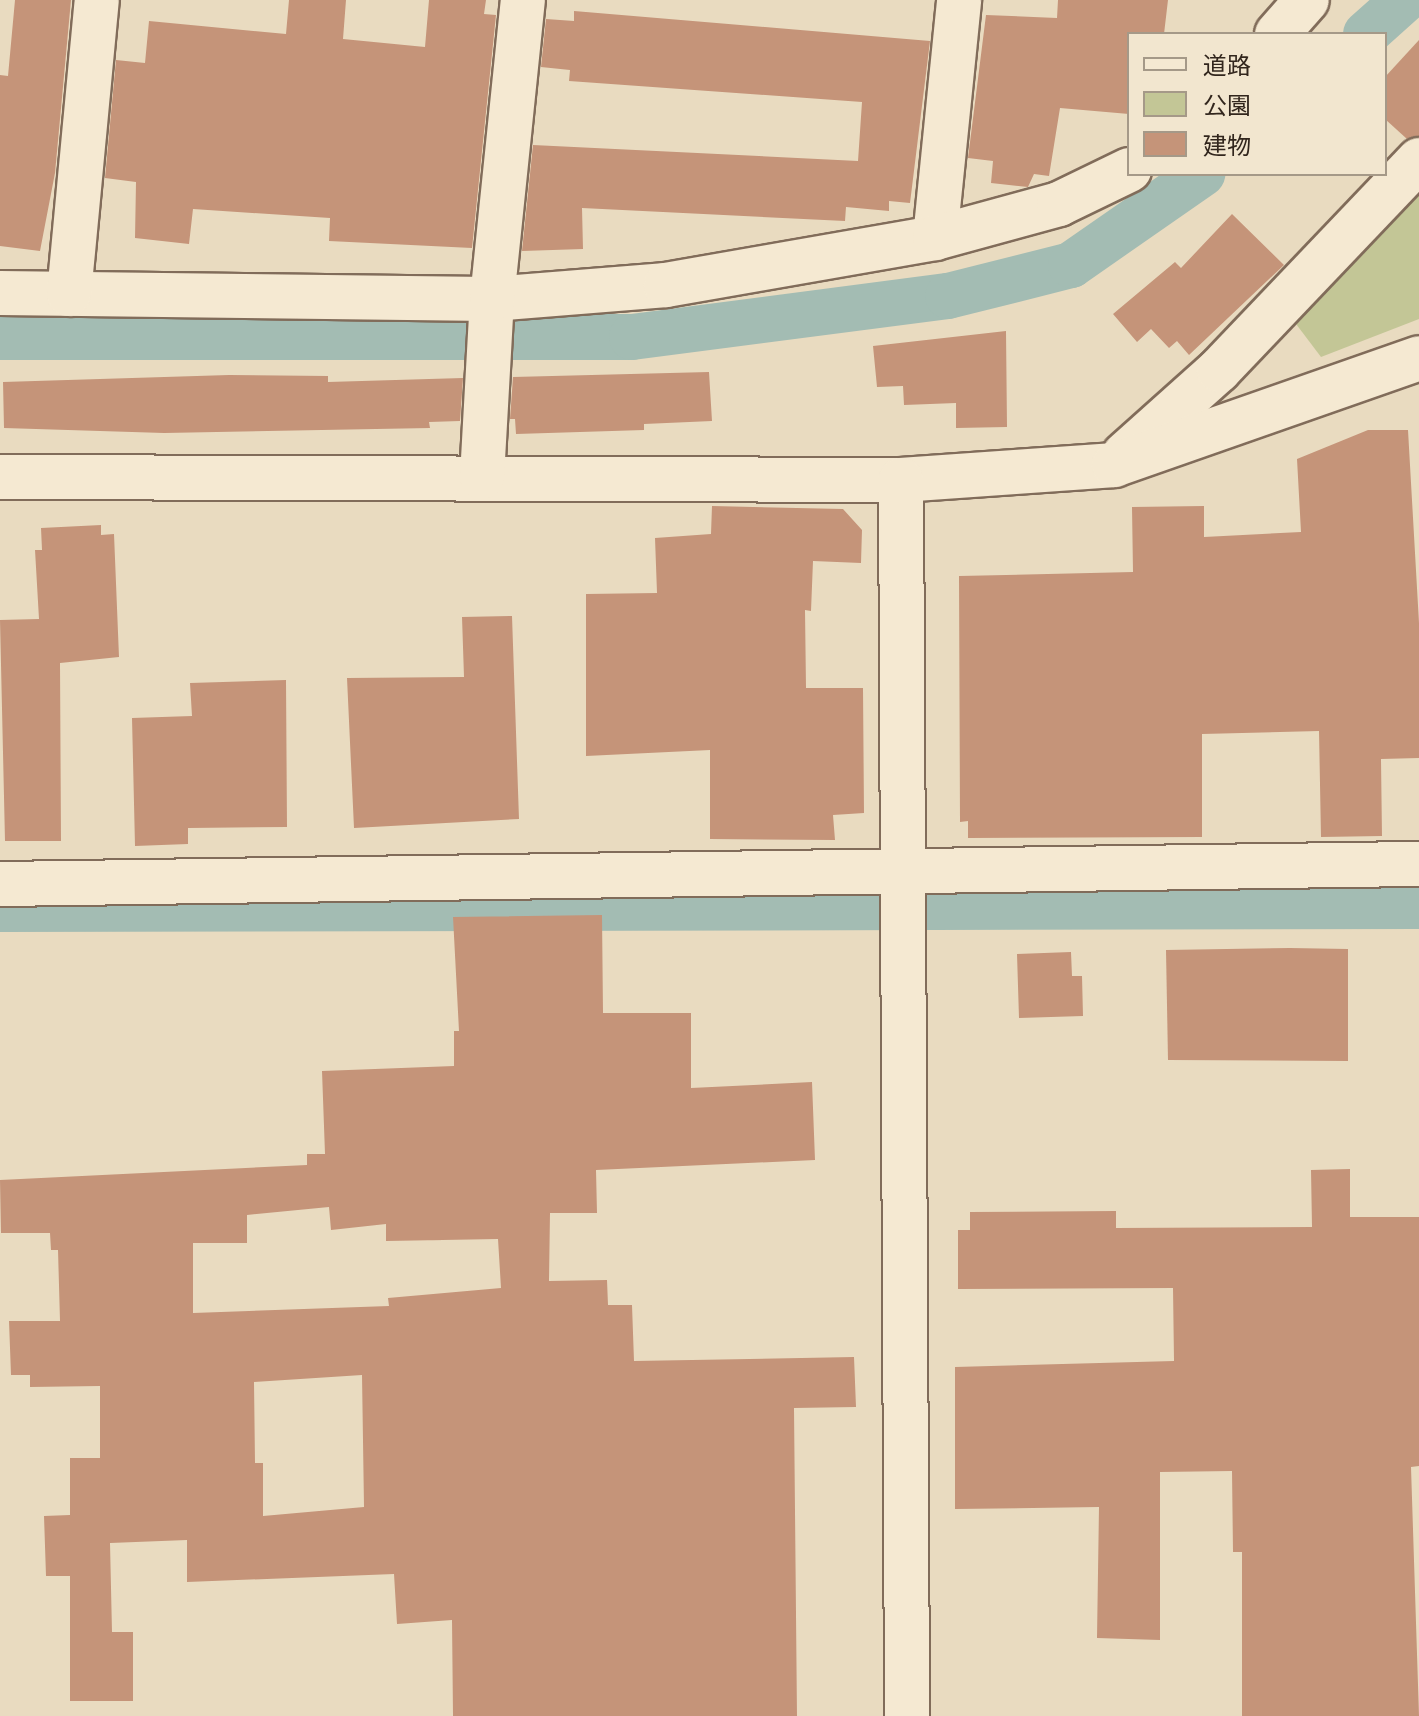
<!DOCTYPE html>
<meta charset="utf-8">
<style>
body{margin:0}
#map{position:relative;width:1419px;height:1716px;overflow:hidden;background:#e9dbc0;font-family:"Source Serif 4","Noto Sans JP",serif}
div>[style]{position:absolute}
.green>*{inset:0;background:#c3c696}
.canal>*{height:46px;margin:-23px;padding:0 23px;transform-origin:23px;border-radius:23px;background:#a3bcb3}
.building>*{inset:0;background:#c59479}
.roads{filter:drop-shadow(2px 0 #816c5a) drop-shadow(-2px 0 #816c5a) drop-shadow(0 2px #816c5a) drop-shadow(0 -2px #816c5a)}
.minor>*{height:44px;margin:-22px;padding:0 22px;transform-origin:22px;border-radius:22px;background:#f5e9d2}
span{translate:-50% -50%;white-space:nowrap;text-align:center;line-height:1.15;-webkit-text-stroke:7px #f2e6cf;paint-order:stroke}
.legend{position:absolute;left:1127px;top:32px;width:260px;height:144px;box-sizing:border-box;background:#f2e6cf;border:2px solid #a59988;margin:0;padding:10px 14px;list-style:none;font-size:24px;color:#32261d}
.legend li{display:flex;align-items:center;gap:16px;height:40px}
.legend b{width:40px;border:2px solid #a59988}
</style>
<div id="map">
<div class="green">
<i style="clip-path:polygon(1419px 182px,1419px 319px,1321px 357px,1290px 316px)"></i>
</div>
<div class="canal">
<i style="left:1366px;top:34px;width:51px;rotate:-41.8deg"></i>
<i style="left:0;top:337px;width:632px"></i>
<i style="left:632px;top:337px;width:319px;rotate:-7.4deg"></i>
<i style="left:948px;top:296px;width:127px;rotate:-14.1deg"></i>
<i style="left:1071px;top:265px;width:160px;rotate:-34.8deg"></i>
<i style="left:0;top:909px;width:1419px;rotate:-0.12deg"></i>
</div>
<div class="building">
<i style="clip-path:polygon(15px 0,71px 0,55px 173px,40px 251px,0 246px,0 75px,8px 76px)"></i>
<i style="clip-path:polygon(289px 0,346px 0,343px 39px,425px 47px,429px 0,486px 0,484px 14px,496px 15px,472px 248px,329px 241px,330px 218px,193px 209px,189px 244px,135px 238px,136px 182px,105px 178px,116px 60px,145px 63px,149px 21px,286px 34px)"></i>
<i style="clip-path:polygon(1058px 0,1168px 0,1164px 34px,1129px 34px,1129px 114px,1060px 108px,1049px 176px,1034px 174px,1028px 187px,991px 183px,993px 161px,968px 158px,986px 15px,1057px 18px)"></i>
<i style="clip-path:polygon(574px 11px,930px 41px,910px 203px,889px 201px,889px 211px,846px 207px,845px 221px,582px 208px,583px 249px,522px 251px,533px 145px,858px 161px,862px 102px,569px 81px,570px 70px,541px 67px,546px 19px,574px 21px)"></i>
<i style="clip-path:polygon(1419px 40px,1419px 136px,1407px 139px,1385px 119px,1385px 77px)"></i>
<i style="clip-path:polygon(1232px 214px,1284px 265px,1189px 355px,1177px 341px,1169px 348px,1151px 329px,1137px 342px,1113px 314px,1175px 262px,1181px 268px)"></i>
<i style="clip-path:polygon(1006px 331px,1007px 427px,956px 428px,956px 403px,904px 405px,903px 386px,877px 387px,873px 346px)"></i>
<i style="clip-path:polygon(709px 372px,712px 421px,644px 424px,644px 430px,516px 434px,515px 419px,510px 419px,513px 377px)"></i>
<i style="clip-path:polygon(229px 375px,328px 376px,328px 382px,463px 378px,460px 421px,429px 422px,430px 428px,164px 433px,4px 428px,3px 382px)"></i>
<i style="clip-path:polygon(1368px 430px,1408px 430px,1419px 623px,1419px 758px,1381px 759px,1382px 836px,1321px 837px,1319px 731px,1202px 734px,1202px 837px,968px 838px,968px 821px,960px 822px,959px 576px,1133px 572px,1132px 507px,1204px 506px,1204px 537px,1301px 532px,1297px 459px)"></i>
<i style="clip-path:polygon(712px 506px,843px 509px,862px 530px,861px 563px,813px 561px,811px 611px,805px 610px,806px 688px,863px 688px,864px 813px,833px 815px,835px 840px,710px 839px,710px 750px,586px 756px,586px 594px,657px 593px,655px 538px,711px 534px)"></i>
<i style="clip-path:polygon(101px 525px,101px 535px,114px 534px,119px 657px,60px 663px,61px 841px,5px 841px,0 620px,39px 619px,35px 550px,42px 550px,41px 528px)"></i>
<i style="clip-path:polygon(512px 616px,519px 819px,354px 828px,347px 678px,464px 677px,462px 617px)"></i>
<i style="clip-path:polygon(286px 680px,287px 827px,188px 828px,188px 844px,135px 846px,132px 718px,192px 716px,190px 683px)"></i>
<i style="clip-path:polygon(evenodd,602px 915px,603px 1013px,691px 1013px,691px 1088px,812px 1082px,815px 1160px,596px 1170px,597px 1213px,550px 1213px,549px 1281px,607px 1280px,608px 1305px,632px 1305px,634px 1361px,854px 1357px,856px 1407px,794px 1408px,797px 1716px,453px 1716px,452px 1620px,397px 1624px,394px 1574px,187px 1582px,187px 1540px,110px 1543px,112px 1632px,133px 1632px,133px 1701px,70px 1701px,70px 1576px,46px 1576px,44px 1516px,70px 1515px,70px 1458px,100px 1458px,100px 1386px,30px 1387px,30px 1375px,11px 1375px,9px 1321px,60px 1321px,58px 1250px,51px 1250px,50px 1233px,1px 1233px,0 1180px,307px 1165px,307px 1154px,325px 1154px,322px 1071px,454px 1066px,454px 1031px,459px 1031px,453px 917px,602px 915px,329px 1207px,331px 1230px,386px 1224px,386px 1241px,498px 1239px,501px 1288px,388px 1298px,389px 1306px,193px 1313px,193px 1243px,247px 1243px,247px 1215px,329px 1207px,602px 915px,362px 1375px,364px 1507px,263px 1516px,263px 1463px,255px 1463px,254px 1382px,362px 1375px)"></i>
<i style="clip-path:polygon(1290px 948px,1348px 949px,1348px 1061px,1168px 1060px,1166px 950px)"></i>
<i style="clip-path:polygon(1071px 952px,1072px 976px,1082px 976px,1083px 1016px,1019px 1018px,1017px 954px)"></i>
<i style="clip-path:polygon(1350px 1169px,1350px 1217px,1419px 1217px,1419px 1466px,1411px 1467px,1419px 1716px,1242px 1716px,1242px 1552px,1233px 1552px,1232px 1471px,1160px 1472px,1160px 1640px,1097px 1638px,1099px 1507px,955px 1509px,955px 1367px,1174px 1361px,1173px 1288px,958px 1289px,958px 1230px,970px 1230px,970px 1212px,1116px 1211px,1116px 1228px,1312px 1227px,1311px 1170px)"></i>
</div>
<div class="roads">
<div class="minor">
<i style="left:1277px;top:34px;width:45px;rotate:-48.6deg"></i>
<i style="left:935px;top:238px;width:239px;rotate:-84.2deg"></i>
<i style="left:0;top:293px;width:492px;rotate:0.7deg"></i>
<i style="left:492px;top:299px;width:175px;rotate:-4.6deg"></i>
<i style="left:666px;top:285px;width:273px;rotate:-9.9deg"></i>
<i style="left:935px;top:238px;width:129px;rotate:-15.3deg"></i>
<i style="left:1059px;top:204px;width:78px;rotate:-25.9deg"></i>
<i style="left:69px;top:294px;width:295px;rotate:-84.6deg"></i>
<i style="left:1124px;top:455px;width:127px;rotate:-41.8deg"></i>
<i style="left:1219px;top:370px;width:290px;rotate:-46.4deg"></i>
<i style="left:0;top:477px;width:901px;rotate:0.19deg"></i>
<i style="left:901px;top:480px;width:214px;rotate:-4deg"></i>
<i style="left:1114px;top:465px;width:323px;rotate:-19.3deg"></i>
<i style="left:482px;top:477px;width:178px;rotate:-86.8deg"></i>
<i style="left:492px;top:299px;width:301px;rotate:-84.1deg"></i>
<i style="left:901px;top:480px;width:1236px;rotate:89.72deg"></i>
<i style="left:0;top:884px;width:1419px;rotate:-0.81deg"></i>
</div>
</div>
<ul class="legend">
<li><b style="height:10px;background:#f5e9d2"></b>道路</li>
<li><b style="height:22px;background:#c3c696"></b>公園</li>
<li><b style="height:22px;background:#c59479"></b>建物</li>
</ul>
</div>
